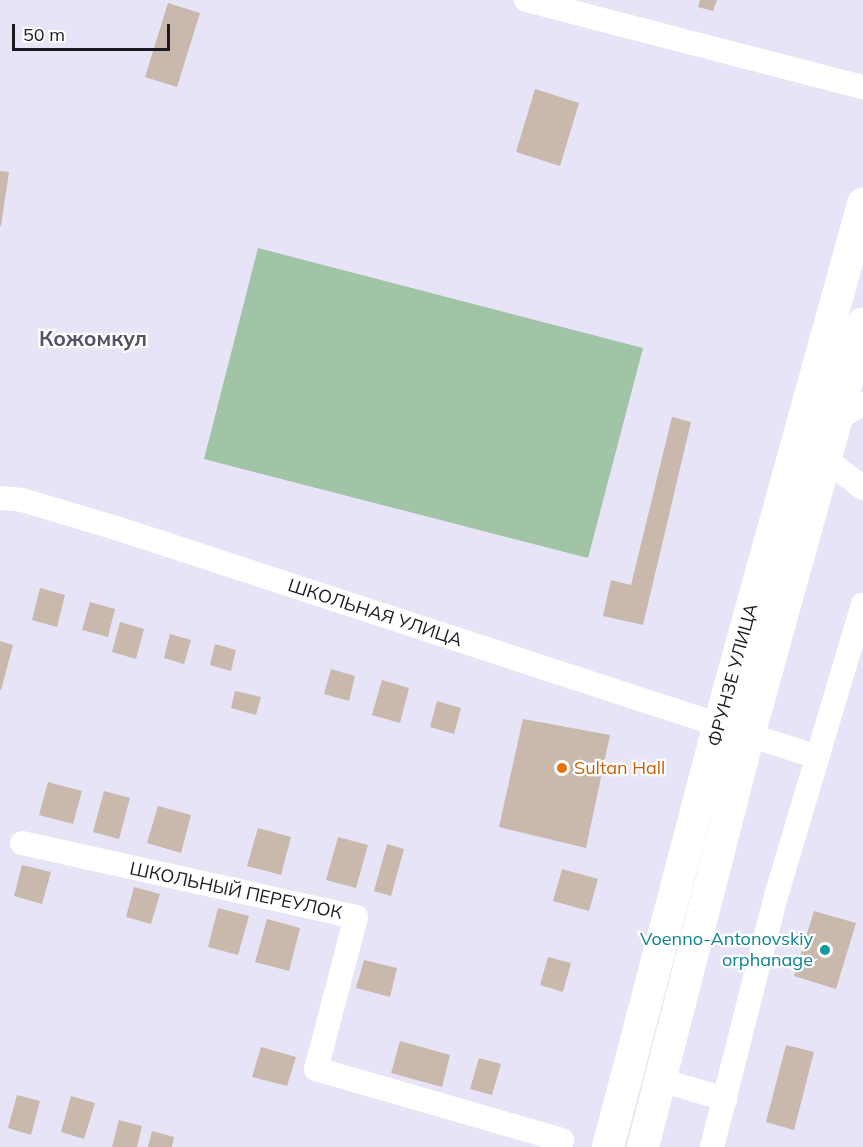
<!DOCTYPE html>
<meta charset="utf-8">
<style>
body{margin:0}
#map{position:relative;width:863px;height:1147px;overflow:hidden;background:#e7e4f7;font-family:Mulish,sans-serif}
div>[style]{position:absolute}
.green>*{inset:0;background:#a1c3a6}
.building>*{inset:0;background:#c9b9ac}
.minor>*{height:24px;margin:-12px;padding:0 12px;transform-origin:12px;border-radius:12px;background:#fff}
.major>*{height:32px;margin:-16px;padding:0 16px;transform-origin:16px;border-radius:16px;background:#fff}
.dots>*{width:16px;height:16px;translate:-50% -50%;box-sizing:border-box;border:3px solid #fff;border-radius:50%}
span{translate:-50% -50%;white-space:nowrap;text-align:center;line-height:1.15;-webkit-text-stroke:4.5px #fff;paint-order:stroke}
.street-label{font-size:18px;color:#1b1a21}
.food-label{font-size:18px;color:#c56008}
.left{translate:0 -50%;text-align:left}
.culture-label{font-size:18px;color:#0d838f}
.right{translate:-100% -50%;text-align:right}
.quarter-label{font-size:21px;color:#545161;font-weight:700}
.scale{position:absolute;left:12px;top:24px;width:158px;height:27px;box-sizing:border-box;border:3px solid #1b1a21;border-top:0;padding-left:8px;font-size:18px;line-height:21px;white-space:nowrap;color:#1b1a21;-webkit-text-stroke:4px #fff;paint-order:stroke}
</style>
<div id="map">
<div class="green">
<i style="clip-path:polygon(258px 248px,643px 348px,588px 558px,204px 459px)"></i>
</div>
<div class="building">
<i style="clip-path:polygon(700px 0,717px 0,713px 11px,698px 7px)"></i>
<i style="clip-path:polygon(168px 3px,200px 13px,177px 87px,145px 77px)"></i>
<i style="clip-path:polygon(535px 89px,579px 103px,560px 166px,516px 152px)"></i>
<i style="clip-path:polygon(0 171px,9px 172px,1px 226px,0 226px)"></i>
<i style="clip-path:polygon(672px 417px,691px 422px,643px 625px,603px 616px,611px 580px,631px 585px)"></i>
<i style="clip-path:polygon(40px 588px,65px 595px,57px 627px,32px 620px)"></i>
<i style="clip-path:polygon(90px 602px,115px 609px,108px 637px,82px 630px)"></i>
<i style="clip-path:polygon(120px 622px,144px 629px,136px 659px,112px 652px)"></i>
<i style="clip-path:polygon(170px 634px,191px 640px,184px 664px,164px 658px)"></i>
<i style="clip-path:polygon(0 641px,13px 645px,1px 690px,0 690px)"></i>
<i style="clip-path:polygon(215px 644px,236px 650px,231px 671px,210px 665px)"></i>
<i style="clip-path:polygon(331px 669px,355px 676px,349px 701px,324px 694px)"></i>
<i style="clip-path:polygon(382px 680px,409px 688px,400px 723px,372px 715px)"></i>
<i style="clip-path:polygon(235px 691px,261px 697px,256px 715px,231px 708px)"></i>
<i style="clip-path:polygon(437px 701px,461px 708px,454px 734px,430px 727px)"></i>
<i style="clip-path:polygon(523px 719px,610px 735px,586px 848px,499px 827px)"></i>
<i style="clip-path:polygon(48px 782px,82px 791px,73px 824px,39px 815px)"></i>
<i style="clip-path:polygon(104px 791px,130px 798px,119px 839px,93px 832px)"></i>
<i style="clip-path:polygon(158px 806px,191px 815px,181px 853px,147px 843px)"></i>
<i style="clip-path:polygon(258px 828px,291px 837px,281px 875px,247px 866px)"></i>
<i style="clip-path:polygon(338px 837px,368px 845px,356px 888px,326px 880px)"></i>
<i style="clip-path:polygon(387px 844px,404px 849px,391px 896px,374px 891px)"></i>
<i style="clip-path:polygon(22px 865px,51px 872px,42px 904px,14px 896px)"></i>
<i style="clip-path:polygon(562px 869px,598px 879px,589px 911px,553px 901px)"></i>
<i style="clip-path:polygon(134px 887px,160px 894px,151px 924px,126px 917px)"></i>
<i style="clip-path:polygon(218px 908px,249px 916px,238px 955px,208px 947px)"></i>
<i style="clip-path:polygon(814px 911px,856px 923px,836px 989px,794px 976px)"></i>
<i style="clip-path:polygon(267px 919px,300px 928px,289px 971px,255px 962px)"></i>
<i style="clip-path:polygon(548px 957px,571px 963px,563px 992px,540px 985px)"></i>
<i style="clip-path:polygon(364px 960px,397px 968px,390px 997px,356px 988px)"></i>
<i style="clip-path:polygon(400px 1041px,450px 1055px,442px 1087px,391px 1073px)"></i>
<i style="clip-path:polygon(786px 1045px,814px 1052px,794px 1130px,766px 1122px)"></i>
<i style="clip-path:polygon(261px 1047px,296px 1057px,287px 1086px,252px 1077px)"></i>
<i style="clip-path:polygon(479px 1058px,501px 1064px,492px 1095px,470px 1089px)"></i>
<i style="clip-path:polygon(17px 1095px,40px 1101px,31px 1135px,8px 1128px)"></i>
<i style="clip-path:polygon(71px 1096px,95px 1103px,84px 1139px,61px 1132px)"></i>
<i style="clip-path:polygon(119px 1120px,142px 1126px,137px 1147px,112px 1147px)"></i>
<i style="clip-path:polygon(152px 1131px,174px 1137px,172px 1147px,148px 1147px)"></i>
</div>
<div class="minor">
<i style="left:526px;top:0;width:348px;rotate:14.5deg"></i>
<i style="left:836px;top:419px;width:31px;rotate:-29deg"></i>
<i style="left:825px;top:459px;width:48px;rotate:37.3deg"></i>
<i style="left:0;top:498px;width:22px;rotate:5deg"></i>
<i style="left:22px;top:500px;width:98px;rotate:16.6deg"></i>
<i style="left:116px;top:528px;width:737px;rotate:18.09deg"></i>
<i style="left:22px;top:843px;width:342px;rotate:12.5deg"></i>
<i style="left:356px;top:917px;width:157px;rotate:104.7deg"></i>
<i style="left:316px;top:1069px;width:256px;rotate:16.1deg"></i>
<i style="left:562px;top:1140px;width:7px;rotate:106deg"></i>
<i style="left:660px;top:1080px;width:68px;rotate:16.3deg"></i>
<i style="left:712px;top:1147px;width:259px;rotate:-75.7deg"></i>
<i style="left:776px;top:896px;width:304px;rotate:-73.4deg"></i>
</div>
<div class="major">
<i style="left:608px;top:1147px;width:436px;rotate:-75.3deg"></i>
<i style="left:719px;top:725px;width:541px;rotate:-74.55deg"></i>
<i style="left:643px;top:1147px;width:425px;rotate:-75.6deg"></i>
<i style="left:749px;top:735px;width:427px;rotate:-74.5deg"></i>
</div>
<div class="dots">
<i style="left:562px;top:768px;background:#e8710a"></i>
<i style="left:825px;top:950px;background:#0f9aa8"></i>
</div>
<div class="street-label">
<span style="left:375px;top:613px;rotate:18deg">ШКОЛЬНАЯ УЛИЦА</span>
<span style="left:733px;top:675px;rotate:-75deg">ФРУНЗЕ УЛИЦА</span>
<span style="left:236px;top:891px;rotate:12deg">ШКОЛЬНЫЙ ПЕРЕУЛОК</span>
</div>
<div class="food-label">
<span class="left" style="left:574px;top:768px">Sultan Hall</span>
</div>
<div class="culture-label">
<span class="right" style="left:813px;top:950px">Voenno-Antonovskiy<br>orphanage</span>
</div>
<div class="quarter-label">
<span style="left:93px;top:338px">Кожомкул</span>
</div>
<div class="scale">50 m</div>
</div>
